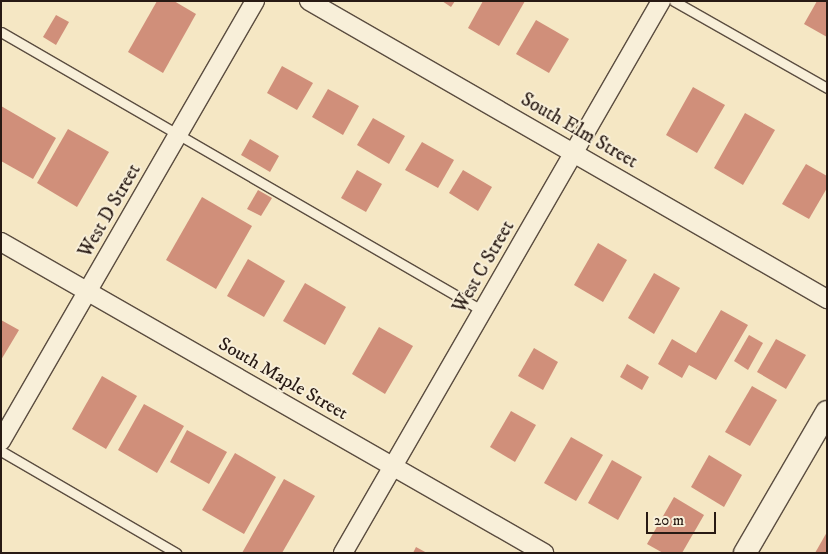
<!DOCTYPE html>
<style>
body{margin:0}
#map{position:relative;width:828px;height:554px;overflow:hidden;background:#f5e7c4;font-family:"IM FELL DW Pica",serif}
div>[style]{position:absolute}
.building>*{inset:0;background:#d08f7a}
.roads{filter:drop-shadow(1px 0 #5b4d40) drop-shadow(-1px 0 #5b4d40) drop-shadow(0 1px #5b4d40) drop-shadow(0 -1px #5b4d40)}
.service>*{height:9px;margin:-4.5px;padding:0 4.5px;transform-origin:4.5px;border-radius:4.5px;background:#f8efd9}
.minor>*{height:18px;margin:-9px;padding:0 9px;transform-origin:9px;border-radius:9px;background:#f8efd9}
.tertiary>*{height:22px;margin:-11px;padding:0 11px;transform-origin:11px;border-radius:11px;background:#f8efd9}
span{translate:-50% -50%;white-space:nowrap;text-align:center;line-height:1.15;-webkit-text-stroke:4px #f8efd9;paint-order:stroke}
.street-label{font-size:19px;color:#281a14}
.frame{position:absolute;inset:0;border:2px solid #281a14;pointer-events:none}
.scale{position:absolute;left:646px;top:512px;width:70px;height:22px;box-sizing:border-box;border:2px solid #281a14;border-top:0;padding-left:6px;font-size:15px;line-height:18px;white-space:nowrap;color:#281a14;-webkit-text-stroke:4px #f8efd9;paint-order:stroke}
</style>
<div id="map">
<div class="building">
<i style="clip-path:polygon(157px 1px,174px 1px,196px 14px,163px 73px,128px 52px)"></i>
<i style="clip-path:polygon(442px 1px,455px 1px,451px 7px)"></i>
<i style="clip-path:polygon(483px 1px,525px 1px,499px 46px,468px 28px)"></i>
<i style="clip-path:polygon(817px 1px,827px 1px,827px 37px,804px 24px)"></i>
<i style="clip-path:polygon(56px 15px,69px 22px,56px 45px,43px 37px)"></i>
<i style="clip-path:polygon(536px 20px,569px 39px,549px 73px,516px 54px)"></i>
<i style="clip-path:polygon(282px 66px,313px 83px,297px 110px,267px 93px)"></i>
<i style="clip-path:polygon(693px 87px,725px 105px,697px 153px,666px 135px)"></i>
<i style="clip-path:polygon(328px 89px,359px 106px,343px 135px,312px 117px)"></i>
<i style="clip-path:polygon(1px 106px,56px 138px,33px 179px,1px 161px)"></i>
<i style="clip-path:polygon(745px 113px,775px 130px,743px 185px,714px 168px)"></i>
<i style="clip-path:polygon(373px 118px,405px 136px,389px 164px,357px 145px)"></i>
<i style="clip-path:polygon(68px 129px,109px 152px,77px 207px,37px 183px)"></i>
<i style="clip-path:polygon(250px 139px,279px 156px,270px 172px,241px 155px)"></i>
<i style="clip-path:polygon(422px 142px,454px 160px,438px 188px,405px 170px)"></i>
<i style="clip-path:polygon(806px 164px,827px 176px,827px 188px,809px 219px,782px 204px)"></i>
<i style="clip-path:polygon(357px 170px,382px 184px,366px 212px,341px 198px)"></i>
<i style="clip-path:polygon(463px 170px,492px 187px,478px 211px,449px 193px)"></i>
<i style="clip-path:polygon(258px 190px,272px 198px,261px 216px,247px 209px)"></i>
<i style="clip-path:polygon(202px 197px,252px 226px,216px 289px,166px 260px)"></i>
<i style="clip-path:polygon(598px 243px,627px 260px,603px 302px,574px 285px)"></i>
<i style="clip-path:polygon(248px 259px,285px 281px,264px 317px,227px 296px)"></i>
<i style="clip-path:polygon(654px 273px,680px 288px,654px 334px,628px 318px)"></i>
<i style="clip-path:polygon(305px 283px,346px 307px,325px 345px,283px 321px)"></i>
<i style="clip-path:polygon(721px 310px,748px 325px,716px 380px,689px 365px,682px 378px,658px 364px,672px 339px,696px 353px)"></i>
<i style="clip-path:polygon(1px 320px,19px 330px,1px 360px)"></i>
<i style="clip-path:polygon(379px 327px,413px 346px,385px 394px,352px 374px)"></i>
<i style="clip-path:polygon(749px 335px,763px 343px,748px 370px,734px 361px)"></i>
<i style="clip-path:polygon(776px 339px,806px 355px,786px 389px,757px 372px)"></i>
<i style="clip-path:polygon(534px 348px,558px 362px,543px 390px,518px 376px)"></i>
<i style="clip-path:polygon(627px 364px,649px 377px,642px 390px,620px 377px)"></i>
<i style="clip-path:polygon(102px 376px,137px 396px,106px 449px,72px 429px)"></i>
<i style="clip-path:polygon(752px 386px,777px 400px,750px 446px,725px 432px)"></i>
<i style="clip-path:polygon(144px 404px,184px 426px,157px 473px,118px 450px)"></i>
<i style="clip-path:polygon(511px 411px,536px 425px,515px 462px,490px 447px)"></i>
<i style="clip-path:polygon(187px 430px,227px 452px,209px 484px,170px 462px)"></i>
<i style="clip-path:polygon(571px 437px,603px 455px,576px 501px,544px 483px)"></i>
<i style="clip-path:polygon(235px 453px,276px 477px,244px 534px,202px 510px)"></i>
<i style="clip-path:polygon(709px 455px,742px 475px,724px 507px,691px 487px)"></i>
<i style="clip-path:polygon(612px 460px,642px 477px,618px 520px,588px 503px)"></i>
<i style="clip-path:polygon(284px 479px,315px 496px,282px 553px,242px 553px)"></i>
<i style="clip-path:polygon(674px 497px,704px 515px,682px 553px,663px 553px,647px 544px)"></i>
<i style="clip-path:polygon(827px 532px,827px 553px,815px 553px)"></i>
<i style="clip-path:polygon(416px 547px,427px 553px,413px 553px)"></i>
</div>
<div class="roads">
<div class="service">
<i style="left:674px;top:1px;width:176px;rotate:29.6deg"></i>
<i style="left:1px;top:32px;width:557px;rotate:30.06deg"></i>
<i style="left:1px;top:451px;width:203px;rotate:30.2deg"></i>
</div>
<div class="minor">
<i style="left:309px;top:1px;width:598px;rotate:29.91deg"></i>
<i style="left:1px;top:242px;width:626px;rotate:29.8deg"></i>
<i style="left:1px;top:441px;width:508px;rotate:-60deg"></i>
<i style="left:343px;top:553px;width:637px;rotate:-60.05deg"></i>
</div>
<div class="tertiary">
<i style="left:745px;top:553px;width:163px;rotate:-59.8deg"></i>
</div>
</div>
<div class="street-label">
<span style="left:579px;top:131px;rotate:30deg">South Elm Street</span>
<span style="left:110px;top:211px;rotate:-60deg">West D Street</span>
<span style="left:484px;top:267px;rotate:-60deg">West C Street</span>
<span style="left:283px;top:379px;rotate:30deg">South Maple Street</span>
</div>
<div class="frame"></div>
<div class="scale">20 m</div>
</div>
